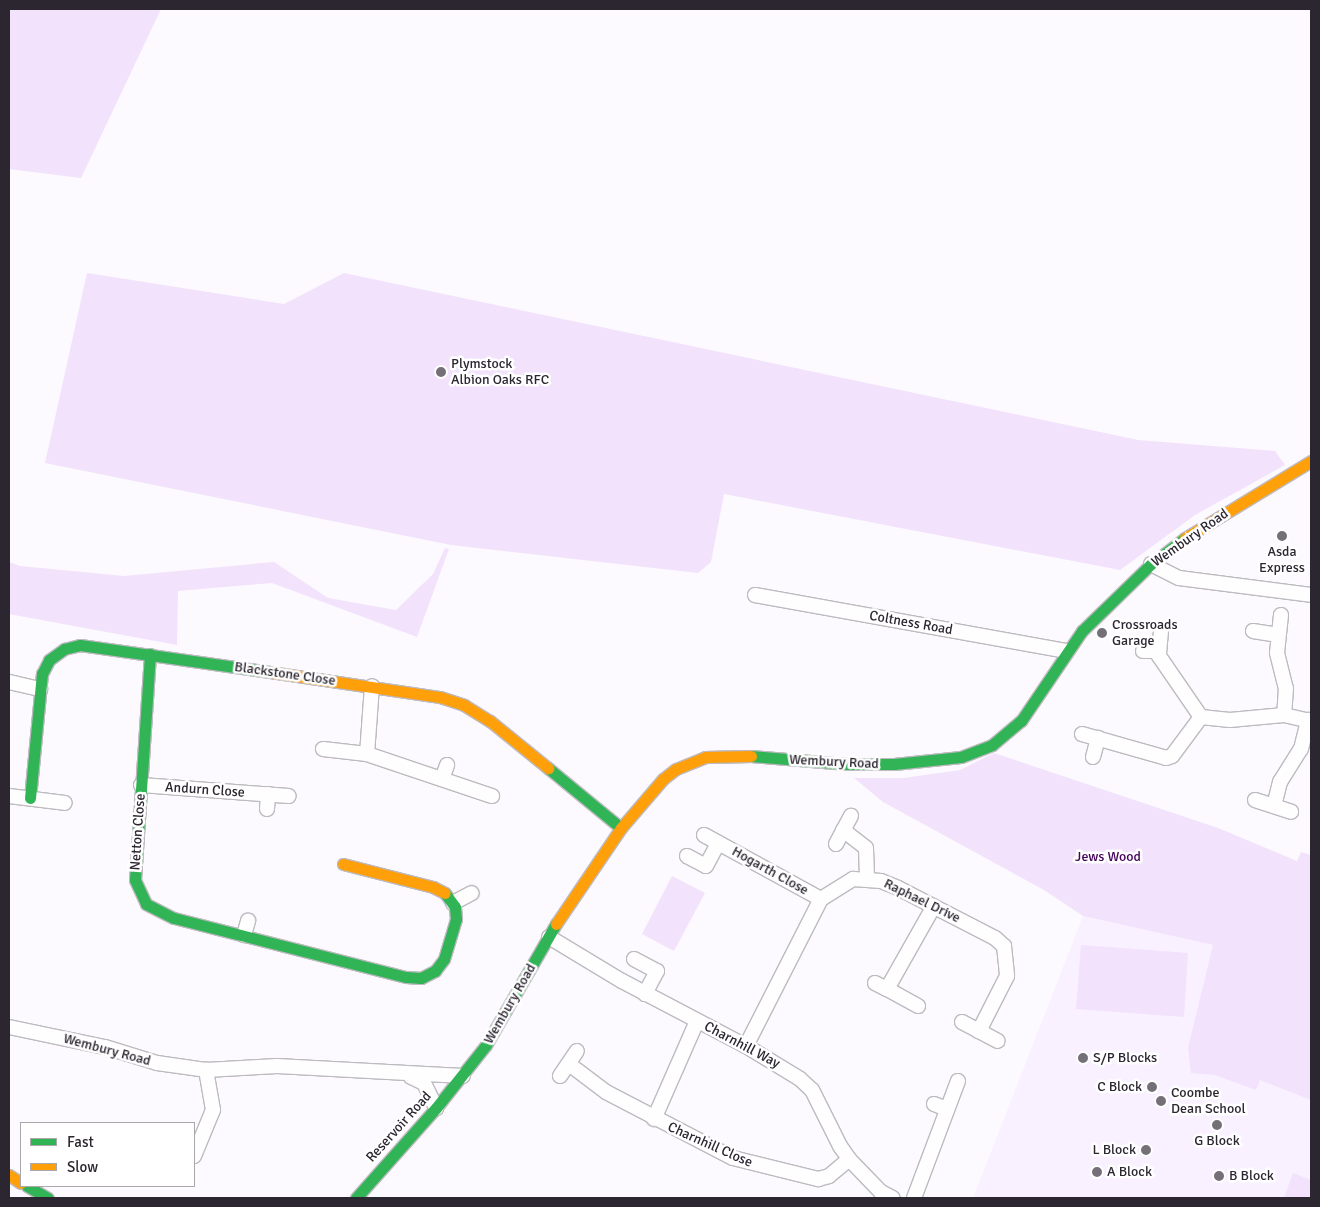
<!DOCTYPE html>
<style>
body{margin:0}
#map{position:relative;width:1320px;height:1207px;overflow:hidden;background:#fcfafe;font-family:Signika,sans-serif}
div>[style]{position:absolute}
.built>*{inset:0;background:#f9f1ff}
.green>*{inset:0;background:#f2e2fc}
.roads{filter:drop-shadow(1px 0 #bdbac0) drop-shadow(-1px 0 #bdbac0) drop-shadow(0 1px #bdbac0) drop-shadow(0 -1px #bdbac0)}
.street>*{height:14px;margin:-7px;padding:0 7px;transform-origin:7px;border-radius:7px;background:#fffeff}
.fast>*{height:11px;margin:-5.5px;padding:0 5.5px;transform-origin:5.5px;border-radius:5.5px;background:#30b455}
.slow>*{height:11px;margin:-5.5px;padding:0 5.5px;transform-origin:5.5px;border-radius:5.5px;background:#ff9f0a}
.dots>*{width:14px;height:14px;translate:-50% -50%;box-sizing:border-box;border:2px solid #fff;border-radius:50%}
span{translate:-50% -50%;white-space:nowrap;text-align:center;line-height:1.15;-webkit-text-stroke:5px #fff;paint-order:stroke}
.poi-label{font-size:14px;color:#2c2630}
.left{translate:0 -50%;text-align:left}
.right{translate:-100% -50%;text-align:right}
.street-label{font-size:14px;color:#2c2630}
.park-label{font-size:14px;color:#42015b}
.frame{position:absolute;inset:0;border:10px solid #2c2630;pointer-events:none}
.legend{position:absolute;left:20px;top:1122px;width:175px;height:65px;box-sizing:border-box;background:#fff;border:1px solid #aba8ac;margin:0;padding:6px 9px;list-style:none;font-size:15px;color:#2c2630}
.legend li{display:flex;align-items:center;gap:10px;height:25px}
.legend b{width:25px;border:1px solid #aba8ac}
</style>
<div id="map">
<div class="built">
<i style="clip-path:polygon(1083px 916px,1226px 948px,1311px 978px,1311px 1198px,973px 1198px)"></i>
</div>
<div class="green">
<i style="clip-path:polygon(9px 9px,161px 9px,81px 178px,9px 169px)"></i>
<i style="clip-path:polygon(87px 273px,284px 304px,344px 273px,1138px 440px,1275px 451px,1285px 465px,1195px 515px,1120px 570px,724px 494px,711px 562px,698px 573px,451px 545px,45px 463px)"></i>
<i style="clip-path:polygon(445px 548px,449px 549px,417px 637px,272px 583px,178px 591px,177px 645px,9px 614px,9px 562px,20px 566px,124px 576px,274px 562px,328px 598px,396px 610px,433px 574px)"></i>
<i style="clip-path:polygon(994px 753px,1218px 828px,1297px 861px,1301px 852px,1311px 855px,1311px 1100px,1260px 1080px,1256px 1090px,1215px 1075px,1191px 1073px,1188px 1048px,1213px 945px,1083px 916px,1044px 890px,883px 802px,854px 778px,904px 778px,960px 770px)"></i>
<i style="clip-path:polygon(672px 876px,705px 893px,674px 951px,642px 934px)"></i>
<i style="clip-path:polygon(1081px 945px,1188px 953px,1184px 1017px,1076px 1009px)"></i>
<i style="clip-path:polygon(1293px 1173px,1311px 1180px,1311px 1198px,1284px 1198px)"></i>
</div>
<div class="roads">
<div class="street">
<i style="left:1151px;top:564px;width:31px;rotate:27deg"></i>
<i style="left:1179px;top:578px;width:133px;rotate:7.3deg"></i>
<i style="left:755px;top:595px;width:317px;rotate:10.2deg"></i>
<i style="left:1281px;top:615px;width:38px;rotate:96deg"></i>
<i style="left:1277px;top:653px;width:36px;rotate:76deg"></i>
<i style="left:1286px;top:688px;width:27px;rotate:94deg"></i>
<i style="left:1161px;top:631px;width:25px;rotate:95deg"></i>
<i style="left:1159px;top:656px;width:74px;rotate:55.5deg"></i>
<i style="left:1253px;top:631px;width:24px;rotate:9deg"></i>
<i style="left:1143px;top:651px;width:15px"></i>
<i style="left:9px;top:682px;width:32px;rotate:13deg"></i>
<i style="left:1082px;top:734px;width:87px;rotate:15.9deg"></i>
<i style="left:1166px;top:758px;width:6px;rotate:-18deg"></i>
<i style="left:1172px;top:756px;width:49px;rotate:-53.4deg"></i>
<i style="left:1201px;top:717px;width:29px;rotate:6deg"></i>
<i style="left:1230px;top:720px;width:54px;rotate:-5.3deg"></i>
<i style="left:1284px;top:715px;width:28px;rotate:13deg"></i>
<i style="left:323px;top:749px;width:44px;rotate:6.5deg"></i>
<i style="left:367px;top:754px;width:132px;rotate:18.6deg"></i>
<i style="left:367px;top:754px;width:68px;rotate:-85.8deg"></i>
<i style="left:1093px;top:757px;width:20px;rotate:-75deg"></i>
<i style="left:442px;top:779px;width:15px;rotate:-70deg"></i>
<i style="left:141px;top:785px;width:148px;rotate:4.3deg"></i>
<i style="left:9px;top:796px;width:56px;rotate:7.1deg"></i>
<i style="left:1255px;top:800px;width:38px;rotate:18deg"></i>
<i style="left:1274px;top:806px;width:25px;rotate:-76deg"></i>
<i style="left:1280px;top:782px;width:39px;rotate:-58deg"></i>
<i style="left:1301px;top:749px;width:30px;rotate:-76deg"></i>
<i style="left:267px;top:809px;width:15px;rotate:-86deg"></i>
<i style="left:843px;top:830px;width:29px;rotate:38deg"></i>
<i style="left:866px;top:848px;width:31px;rotate:88deg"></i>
<i style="left:704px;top:835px;width:133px;rotate:28.7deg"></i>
<i style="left:836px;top:844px;width:32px;rotate:-62deg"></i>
<i style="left:687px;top:856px;width:21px;rotate:28deg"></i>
<i style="left:706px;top:866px;width:26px;rotate:-62deg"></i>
<i style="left:453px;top:903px;width:21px;rotate:-28deg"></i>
<i style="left:244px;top:935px;width:15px;rotate:-74deg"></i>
<i style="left:549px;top:937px;width:85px;rotate:31.1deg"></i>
<i style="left:622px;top:981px;width:140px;rotate:27.7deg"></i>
<i style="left:746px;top:1046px;width:63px;rotate:31.4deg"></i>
<i style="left:800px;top:1079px;width:16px;rotate:43deg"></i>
<i style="left:812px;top:1090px;width:63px;rotate:63.4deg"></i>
<i style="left:840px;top:1146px;width:16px;rotate:55deg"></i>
<i style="left:849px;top:1159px;width:46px;rotate:45.9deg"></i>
<i style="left:881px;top:1192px;width:13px;rotate:27deg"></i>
<i style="left:634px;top:959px;width:26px;rotate:28deg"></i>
<i style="left:657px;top:971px;width:26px;rotate:118deg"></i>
<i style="left:875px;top:983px;width:13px;rotate:27deg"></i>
<i style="left:918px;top:1006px;width:35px;rotate:-151deg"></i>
<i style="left:887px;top:989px;width:95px;rotate:-60.5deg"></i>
<i style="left:962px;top:1022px;width:19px;rotate:28deg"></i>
<i style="left:9px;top:1027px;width:98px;rotate:11.8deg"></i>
<i style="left:105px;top:1047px;width:54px;rotate:17.1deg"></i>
<i style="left:157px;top:1063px;width:49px;rotate:8.1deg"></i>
<i style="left:206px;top:1070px;width:71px;rotate:-3.2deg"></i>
<i style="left:277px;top:1066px;width:186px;rotate:3.1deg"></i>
<i style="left:746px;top:1046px;width:165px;rotate:-63deg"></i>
<i style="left:821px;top:899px;width:38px;rotate:-32deg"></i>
<i style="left:853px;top:879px;width:28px;rotate:4deg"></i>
<i style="left:881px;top:881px;width:18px;rotate:22deg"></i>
<i style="left:898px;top:888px;width:109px;rotate:27.3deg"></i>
<i style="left:995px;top:938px;width:12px;rotate:42deg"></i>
<i style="left:1004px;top:946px;width:30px;rotate:84deg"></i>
<i style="left:1007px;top:976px;width:62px;rotate:117deg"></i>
<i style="left:979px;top:1031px;width:21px;rotate:28deg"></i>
<i style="left:569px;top:1064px;width:46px;rotate:37.1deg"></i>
<i style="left:606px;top:1092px;width:143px;rotate:27.5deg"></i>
<i style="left:733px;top:1158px;width:88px;rotate:13.9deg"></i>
<i style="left:818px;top:1179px;width:11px;rotate:-15deg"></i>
<i style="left:829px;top:1176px;width:26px;rotate:-40deg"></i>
<i style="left:560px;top:1076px;width:30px;rotate:-56deg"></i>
<i style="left:411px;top:1077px;width:14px;rotate:25deg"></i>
<i style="left:424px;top:1083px;width:28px;rotate:64deg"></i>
<i style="left:934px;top:1104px;width:14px;rotate:21deg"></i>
<i style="left:654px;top:1119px;width:107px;rotate:-66.3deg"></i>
<i style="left:194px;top:1156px;width:50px;rotate:-67.6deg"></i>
<i style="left:213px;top:1110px;width:41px;rotate:-99.9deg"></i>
<i style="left:914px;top:1198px;width:125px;rotate:-69.4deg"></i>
</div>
<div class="fast">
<i style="left:150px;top:654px;width:226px;rotate:93.8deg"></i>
<i style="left:135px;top:880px;width:26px;rotate:65deg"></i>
<i style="left:146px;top:904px;width:31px;rotate:27deg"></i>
<i style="left:174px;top:918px;width:239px;rotate:14.3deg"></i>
<i style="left:406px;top:977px;width:15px;rotate:4deg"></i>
<i style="left:421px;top:978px;width:16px;rotate:-27deg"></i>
<i style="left:435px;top:971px;width:15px;rotate:-53deg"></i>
<i style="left:444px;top:959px;width:42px;rotate:-73.3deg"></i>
<i style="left:456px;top:919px;width:12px;rotate:-95deg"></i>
<i style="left:455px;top:907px;width:17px;rotate:-126deg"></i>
<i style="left:751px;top:756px;width:96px;rotate:4.8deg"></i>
<i style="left:847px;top:764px;width:47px"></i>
<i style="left:894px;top:764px;width:67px;rotate:-6deg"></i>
<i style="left:961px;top:757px;width:33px;rotate:-21deg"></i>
<i style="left:992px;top:745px;width:38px;rotate:-40deg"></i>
<i style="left:1021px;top:721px;width:109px;rotate:-55.9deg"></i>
<i style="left:1082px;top:631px;width:96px;rotate:-44.2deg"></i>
<i style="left:1151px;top:564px;width:43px;rotate:-37.4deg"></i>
<i style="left:548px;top:768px;width:94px;rotate:39.4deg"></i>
<i style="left:30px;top:798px;width:125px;rotate:-84.5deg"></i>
<i style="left:42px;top:674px;width:16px;rotate:-63deg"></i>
<i style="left:49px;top:660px;width:19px;rotate:-36deg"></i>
<i style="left:64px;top:649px;width:16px;rotate:-14deg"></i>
<i style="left:80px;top:645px;width:192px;rotate:8.1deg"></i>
<i style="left:27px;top:1186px;width:24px;rotate:30deg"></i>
<i style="left:356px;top:1198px;width:120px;rotate:-48.4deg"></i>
<i style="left:436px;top:1108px;width:80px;rotate:-51.6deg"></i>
<i style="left:486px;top:1045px;width:140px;rotate:-60deg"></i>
</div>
<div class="slow">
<i style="left:1185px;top:538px;width:148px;rotate:-31.4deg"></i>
<i style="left:270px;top:672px;width:172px;rotate:8.4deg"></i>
<i style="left:440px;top:697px;width:25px;rotate:18deg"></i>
<i style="left:464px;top:705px;width:31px;rotate:32deg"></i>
<i style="left:490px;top:721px;width:75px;rotate:39deg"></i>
<i style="left:343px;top:864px;width:93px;rotate:14.3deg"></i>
<i style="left:433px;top:887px;width:13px;rotate:27deg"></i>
<i style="left:556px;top:924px;width:116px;rotate:-55.9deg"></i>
<i style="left:621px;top:828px;width:65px;rotate:-49.4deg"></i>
<i style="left:663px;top:779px;width:16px;rotate:-38deg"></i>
<i style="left:676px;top:769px;width:31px;rotate:-22deg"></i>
<i style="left:705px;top:757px;width:46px;rotate:-1.2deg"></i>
<i style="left:9px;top:1175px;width:14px;rotate:34deg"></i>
</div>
</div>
<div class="dots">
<i style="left:441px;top:372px;background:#757078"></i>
<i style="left:1282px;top:536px;background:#757078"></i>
<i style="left:1102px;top:633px;background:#757078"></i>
<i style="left:1083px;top:1058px;background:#757078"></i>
<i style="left:1152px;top:1087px;background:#757078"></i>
<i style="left:1161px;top:1101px;background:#757078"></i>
<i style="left:1217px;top:1125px;background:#757078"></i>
<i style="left:1146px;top:1150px;background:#757078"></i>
<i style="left:1097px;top:1172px;background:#757078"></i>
<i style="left:1219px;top:1176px;background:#757078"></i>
</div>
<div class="poi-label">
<span class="left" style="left:451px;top:372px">Plymstock<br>Albion Oaks RFC</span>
<span style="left:1282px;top:560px">Asda<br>Express</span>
<span class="left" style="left:1112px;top:633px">Crossroads<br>Garage</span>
<span class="left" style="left:1093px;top:1058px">S/P Blocks</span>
<span class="right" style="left:1142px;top:1087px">C Block</span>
<span class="left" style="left:1171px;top:1101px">Coombe<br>Dean School</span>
<span style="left:1217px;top:1141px">G Block</span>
<span class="right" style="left:1136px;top:1150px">L Block</span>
<span class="left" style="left:1107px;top:1172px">A Block</span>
<span class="left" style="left:1229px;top:1176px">B Block</span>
</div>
<div class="street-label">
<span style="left:1190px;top:538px;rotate:-35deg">Wembury Road</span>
<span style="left:911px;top:623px;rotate:10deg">Coltness Road</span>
<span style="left:285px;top:674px;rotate:8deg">Blackstone Close</span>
<span style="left:834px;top:762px;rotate:3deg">Wembury Road</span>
<span style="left:205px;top:790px;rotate:4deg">Andurn Close</span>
<span style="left:138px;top:832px;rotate:-86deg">Netton Close</span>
<span style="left:770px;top:871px;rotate:29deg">Hogarth Close</span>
<span style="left:922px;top:901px;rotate:26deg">Raphael Drive</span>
<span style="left:510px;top:1004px;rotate:-60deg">Wembury Road</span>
<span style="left:742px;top:1045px;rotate:28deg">Charnhill Way</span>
<span style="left:107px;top:1050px;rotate:15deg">Wembury Road</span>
<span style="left:399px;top:1127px;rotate:-48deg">Reservoir Road</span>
<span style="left:710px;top:1145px;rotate:24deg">Charnhill Close</span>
</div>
<div class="park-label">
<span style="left:1108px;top:857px">Jews Wood</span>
</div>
<div class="frame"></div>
<ul class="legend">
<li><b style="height:6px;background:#30b455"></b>Fast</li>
<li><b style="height:6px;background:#ff9f0a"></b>Slow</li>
</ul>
</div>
